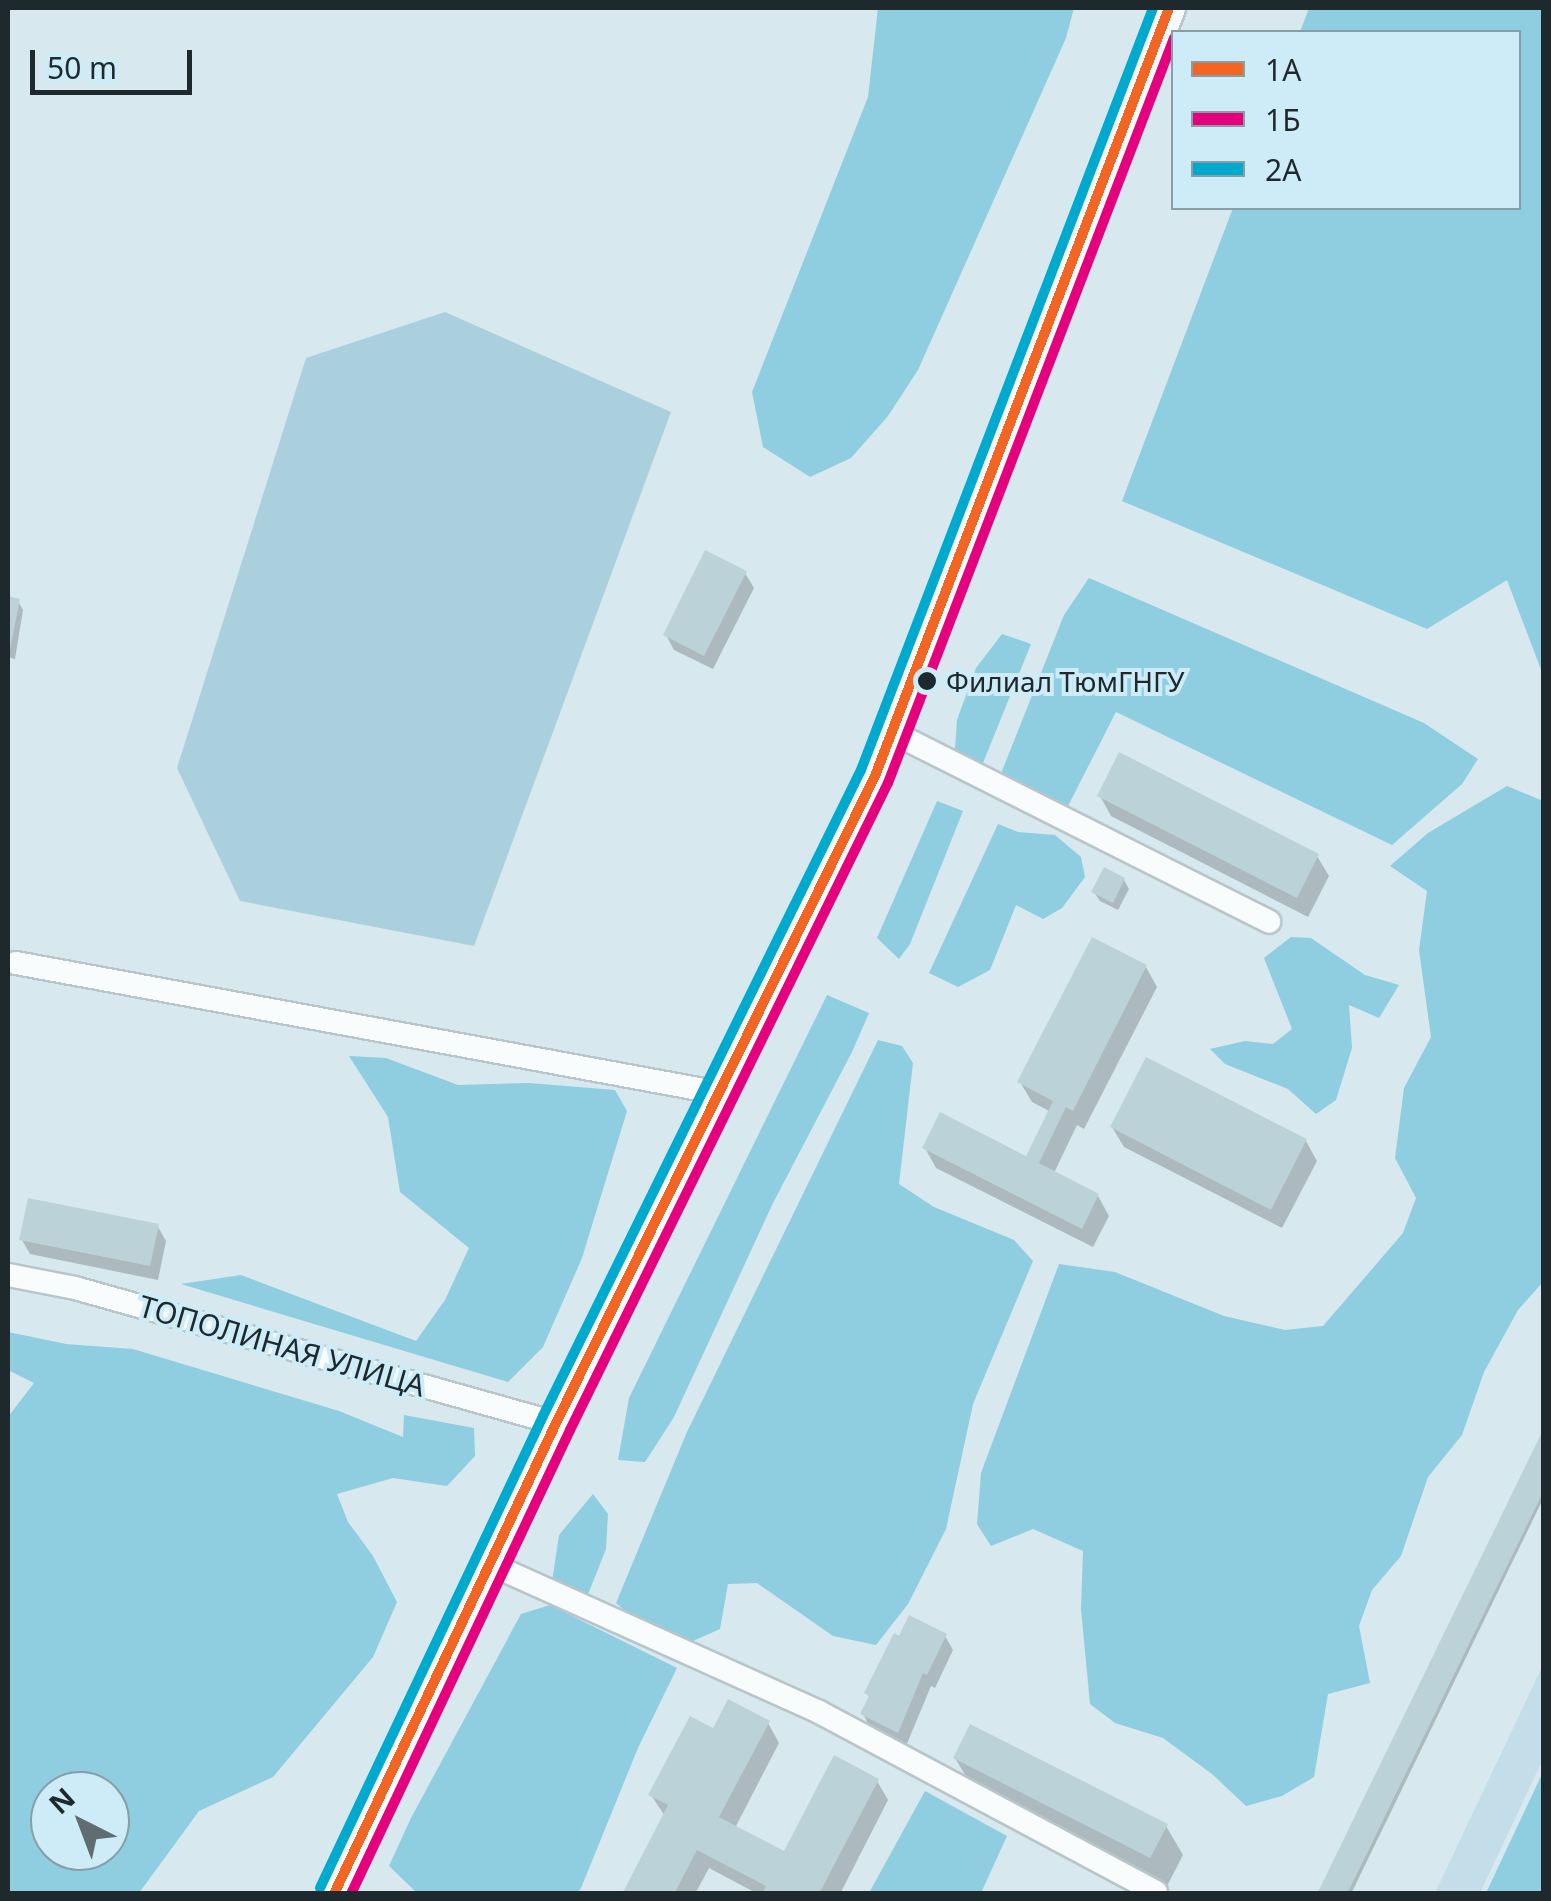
<!DOCTYPE html>
<meta charset="utf-8">
<style>
body{margin:0}
#map{position:relative;width:1551px;height:1901px;overflow:hidden;background:#d7e8ee;font-family:"Noto Sans",sans-serif}
div>[style]{position:absolute}
.built>*{inset:0;background:#c3dee9}
.green>*{inset:0;background:#aad0de}
.forest>*{inset:0;background:#8fcde1}
.shadow>*{inset:0;background:#0003}
.building>*{inset:0;background:#bcd2d9}
.roads{filter:drop-shadow(2px 0 #b8c5c9) drop-shadow(-2px 0 #b8c5c9) drop-shadow(0 2px #b8c5c9) drop-shadow(0 -2px #b8c5c9)}
.street>*{height:22px;margin:-11px;padding:0 11px;transform-origin:11px;border-radius:11px;background:#f9fcfc}
.secondary>*{height:32px;margin:-16px;padding:0 16px;transform-origin:16px;border-radius:16px;background:#f9fcfc}
.bus-1>*{height:10px;margin:-5px;padding:0 5px;transform-origin:5px;border-radius:5px;background:#f26522}
.bus-2>*{height:10px;margin:-5px;padding:0 5px;transform-origin:5px;border-radius:5px;background:#e5007d}
.bus-3>*{height:10px;margin:-5px;padding:0 5px;transform-origin:5px;border-radius:5px;background:#00a9ce}
.dots>*{width:28px;height:28px;translate:-50% -50%;box-sizing:border-box;border:5px solid #ceecf7;border-radius:50%}
span{translate:-50% -50%;white-space:nowrap;text-align:center;line-height:1.15;-webkit-text-stroke:8px #ceecf7;paint-order:stroke}
.bus-label{font-size:28px;color:#1e292d}
.left{translate:0 -50%;text-align:left}
.street-label{font-size:30px;color:#1e292d}
.frame{position:absolute;inset:0;border:10px solid #1e292d;pointer-events:none}
.legend{position:absolute;left:1171px;top:30px;width:350px;height:180px;box-sizing:border-box;background:#ceecf7;border:2px solid #889ea6;margin:0;padding:12px 18px;list-style:none;font-size:30px;color:#1e292d}
.legend li{display:flex;align-items:center;gap:20px;height:50px}
.legend b{width:50px;border:2px solid #889ea6}
.north{position:absolute;left:30px;top:1771px;width:100px;height:100px;box-sizing:border-box;background:#ceecf7;border:2px solid #889ea6;border-radius:50%;rotate:318deg;font-size:28px;font-weight:700;line-height:40px;text-align:center;color:#1e292d}
.north::after{content:'';display:block;margin:auto;width:35px;height:45px;background:#5f6c71;clip-path:polygon(50% 0,100% 100%,50% 72%,0 100%)}
.scale{position:absolute;left:30px;top:50px;width:162px;height:45px;box-sizing:border-box;border:5px solid #1e292d;border-top:0;padding-left:12px;font-size:30px;line-height:35px;white-space:nowrap;color:#1e292d;-webkit-text-stroke:8px #ceecf7;paint-order:stroke}
</style>
<div id="map">
<div class="built">
<i style="clip-path:polygon(1543px 1665px,1543px 1759px,1480px 1893px,1435px 1893px)"></i>
</div>
<div class="green">
<i style="clip-path:polygon(445px 312px,671px 412px,474px 946px,240px 901px,177px 768px,306px 358px)"></i>
</div>
<div class="forest">
<i style="clip-path:polygon(878px 8px,1074px 8px,1066px 38px,918px 370px,888px 416px,851px 458px,810px 477px,763px 447px,752px 392px,868px 97px)"></i>
<i style="clip-path:polygon(1309px 8px,1543px 8px,1543px 675px,1507px 580px,1427px 629px,1122px 501px,1233px 208px,1518px 208px,1518px 32px,1300px 32px)"></i>
<i style="clip-path:polygon(1089px 578px,1424px 723px,1478px 759px,1462px 784px,1392px 845px,1116px 712px,1068px 806px,1000px 776px,1064px 615px)"></i>
<i style="clip-path:polygon(1002px 634px,1031px 644px,979px 773px,955px 749px,957px 720px,976px 668px)"></i>
<i style="clip-path:polygon(1507px 786px,1543px 801px,1543px 1282px,1518px 1310px,1484px 1372px,1462px 1435px,1428px 1477px,1401px 1556px,1372px 1590px,1359px 1626px,1370px 1683px,1328px 1694px,1314px 1777px,1282px 1796px,1246px 1806px,1212px 1774px,1163px 1738px,1115px 1723px,1090px 1704px,1081px 1609px,1083px 1551px,1033px 1529px,991px 1546px,977px 1524px,981px 1473px,1059px 1264px,1115px 1272px,1224px 1316px,1285px 1330px,1323px 1326px,1403px 1233px,1416px 1198px,1395px 1158px,1404px 1088px,1431px 1037px,1419px 950px,1427px 891px,1390px 866px,1428px 833px)"></i>
<i style="clip-path:polygon(937px 801px,963px 811px,910px 944px,899px 959px,877px 938px)"></i>
<i style="clip-path:polygon(998px 824px,1018px 832px,1055px 835px,1081px 857px,1085px 877px,1062px 908px,1043px 919px,1016px 905px,990px 970px,958px 987px,929px 973px)"></i>
<i style="clip-path:polygon(1291px 937px,1311px 938px,1365px 975px,1399px 985px,1379px 1018px,1349px 1005px,1352px 1048px,1336px 1100px,1316px 1114px,1288px 1089px,1225px 1064px,1210px 1049px,1245px 1041px,1273px 1044px,1292px 1029px,1264px 958px)"></i>
<i style="clip-path:polygon(827px 995px,869px 1013px,852px 1052px,773px 1203px,674px 1417px,645px 1462px,618px 1460px,629px 1398px)"></i>
<i style="clip-path:polygon(878px 1040px,902px 1046px,913px 1063px,899px 1184px,934px 1207px,1014px 1240px,1033px 1261px,973px 1404px,946px 1529px,908px 1604px,876px 1645px,833px 1636px,757px 1583px,728px 1584px,720px 1629px,693px 1641px,646px 1629px,616px 1603px,687px 1432px)"></i>
<i style="clip-path:polygon(349px 1056px,386px 1058px,458px 1085px,529px 1083px,615px 1090px,627px 1111px,582px 1258px,543px 1347px,508px 1382px,181px 1284px,241px 1275px,416px 1341px,445px 1300px,469px 1248px,400px 1192px,388px 1117px)"></i>
<i style="clip-path:polygon(evenodd,8px 1332px,66px 1344px,133px 1349px,339px 1411px,403px 1437px,404px 1415px,474px 1428px,475px 1456px,447px 1486px,393px 1478px,337px 1494px,348px 1522px,373px 1556px,397px 1602px,373px 1657px,273px 1777px,199px 1811px,139px 1893px,8px 1893px,8px 1417px,34px 1383px,8px 1370px,8px 1332px,50px 1791px,110px 1791px,110px 1851px,50px 1851px,50px 1791px)"></i>
<i style="clip-path:polygon(593px 1494px,608px 1514px,606px 1549px,585px 1602px,551px 1589px,559px 1535px)"></i>
<i style="clip-path:polygon(550px 1605px,677px 1668px,638px 1748px,581px 1888px,577px 1894px,415px 1891px,389px 1866px,411px 1818px,521px 1614px)"></i>
<i style="clip-path:polygon(1543px 1772px,1543px 1893px,1486px 1893px)"></i>
<i style="clip-path:polygon(925px 1791px,1007px 1836px,981px 1893px,869px 1893px)"></i>
</div>
<div class="shadow">
<i style="clip-path:polygon(745px 573px,754px 588px,713px 669px,674px 650px,666px 635px)"></i>
<i style="clip-path:polygon(8px 599px,18px 601px,23px 610px,15px 659px,8px 657px)"></i>
<i style="clip-path:polygon(1100px 796px,1317px 856px,1329px 876px,1308px 917px,1111px 816px)"></i>
<i style="clip-path:polygon(1124px 880px,1129px 889px,1118px 910px,1100px 901px,1094px 892px)"></i>
<i style="clip-path:polygon(1146px 967px,1157px 987px,1084px 1129px,1077px 1125px,1054px 1173px,1098px 1196px,1109px 1216px,1093px 1247px,936px 1168px,925px 1148px,1027px 1160px,1051px 1112px,1032px 1102px,1020px 1082px)"></i>
<i style="clip-path:polygon(1112px 1127px,1306px 1141px,1317px 1161px,1282px 1228px,1124px 1147px)"></i>
<i style="clip-path:polygon(158px 1227px,166px 1241px,158px 1280px,30px 1254px,22px 1240px)"></i>
<i style="clip-path:polygon(1544px 1434px,1544px 1497px,1351px 1894px,1320px 1894px)"></i>
<i style="clip-path:polygon(945px 1636px,953px 1650px,935px 1688px,931px 1686px,906px 1746px,871px 1729px,863px 1714px,870px 1699px,867px 1693px)"></i>
<i style="clip-path:polygon(768px 1723px,779px 1743px,735px 1828px,785px 1854px,877px 1781px,888px 1800px,840px 1894px,758px 1894px,709px 1868px,695px 1894px,625px 1894px,665px 1816px,651px 1795px,714px 1731px)"></i>
<i style="clip-path:polygon(955px 1758px,1166px 1826px,1183px 1855px,1167px 1886px,973px 1788px)"></i>
</div>
<div class="building">
<i style="clip-path:polygon(705px 550px,747px 571px,704px 656px,663px 635px)"></i>
<i style="clip-path:polygon(8px 596px,20px 599px,9px 655px,8px 655px)"></i>
<i style="clip-path:polygon(1119px 752px,1319px 854px,1297px 898px,1097px 796px)"></i>
<i style="clip-path:polygon(1104px 867px,1125px 878px,1113px 903px,1091px 892px)"></i>
<i style="clip-path:polygon(1092px 937px,1147px 965px,1073px 1111px,1066px 1107px,1039px 1163px,1099px 1194px,1082px 1229px,922px 1148px,940px 1112px,1026px 1156px,1053px 1101px,1017px 1082px)"></i>
<i style="clip-path:polygon(1146px 1057px,1307px 1139px,1271px 1210px,1110px 1127px)"></i>
<i style="clip-path:polygon(28px 1198px,159px 1224px,150px 1266px,19px 1240px)"></i>
<i style="clip-path:polygon(1544px 1428px,1544px 1490px,1347px 1894px,1317px 1894px)"></i>
<i style="clip-path:polygon(909px 1615px,947px 1634px,927px 1675px,923px 1673px,898px 1733px,860px 1714px,869px 1696px,864px 1693px,894px 1633px,899px 1636px)"></i>
<i style="clip-path:polygon(728px 1699px,770px 1721px,719px 1817px,784px 1851px,834px 1755px,879px 1779px,819px 1894px,762px 1894px,766px 1886px,697px 1850px,674px 1894px,622px 1894px,668px 1805px,648px 1795px,690px 1716px,713px 1728px)"></i>
<i style="clip-path:polygon(970px 1724px,1168px 1824px,1150px 1858px,953px 1758px)"></i>
</div>
<div class="roads">
<div class="street">
<i style="left:894px;top:733px;width:420px;rotate:26.7deg"></i>
<i style="left:16px;top:963px;width:716px;rotate:10.46deg"></i>
<i style="left:8px;top:1275px;width:68px;rotate:11deg"></i>
<i style="left:75px;top:1288px;width:500px;rotate:15.7deg"></i>
<i style="left:490px;top:1564px;width:361px;rotate:24.2deg"></i>
<i style="left:819px;top:1712px;width:382px;rotate:28.1deg"></i>
</div>
<div class="secondary">
<i style="left:334px;top:1894px;width:521px;rotate:-64.76deg"></i>
<i style="left:556px;top:1423px;width:721px;rotate:-63.75deg"></i>
<i style="left:875px;top:776px;width:822px;rotate:-69.05deg"></i>
</div>
</div>
<div class="bus-1">
<i style="left:334px;top:1894px;width:521px;rotate:-64.76deg"></i>
<i style="left:556px;top:1423px;width:721px;rotate:-63.75deg"></i>
<i style="left:875px;top:776px;width:822px;rotate:-69.05deg"></i>
</div>
<div class="bus-2">
<i style="left:351px;top:1894px;width:513px;rotate:-64.73deg"></i>
<i style="left:570px;top:1430px;width:721px;rotate:-63.83deg"></i>
<i style="left:888px;top:783px;width:798px;rotate:-69deg"></i>
</div>
<div class="bus-3">
<i style="left:320px;top:1888px;width:522px;rotate:-64.71deg"></i>
<i style="left:543px;top:1416px;width:720px;rotate:-63.79deg"></i>
<i style="left:861px;top:770px;width:816px;rotate:-69.03deg"></i>
</div>
<div class="dots">
<i style="left:927px;top:681px;background:#1e292d"></i>
</div>
<div class="bus-label">
<span class="left" style="left:946px;top:681px">Филиал ТюмГНГУ</span>
</div>
<div class="street-label">
<span style="left:282px;top:1346px;rotate:16deg">ТОПОЛИНАЯ УЛИЦА</span>
</div>
<div class="frame"></div>
<ul class="legend">
<li><b style="height:12px;background:#f26522"></b>1А</li>
<li><b style="height:12px;background:#e5007d"></b>1Б</li>
<li><b style="height:12px;background:#00a9ce"></b>2А</li>
</ul>
<div class="north">N</div>
<div class="scale">50 m</div>
</div>
